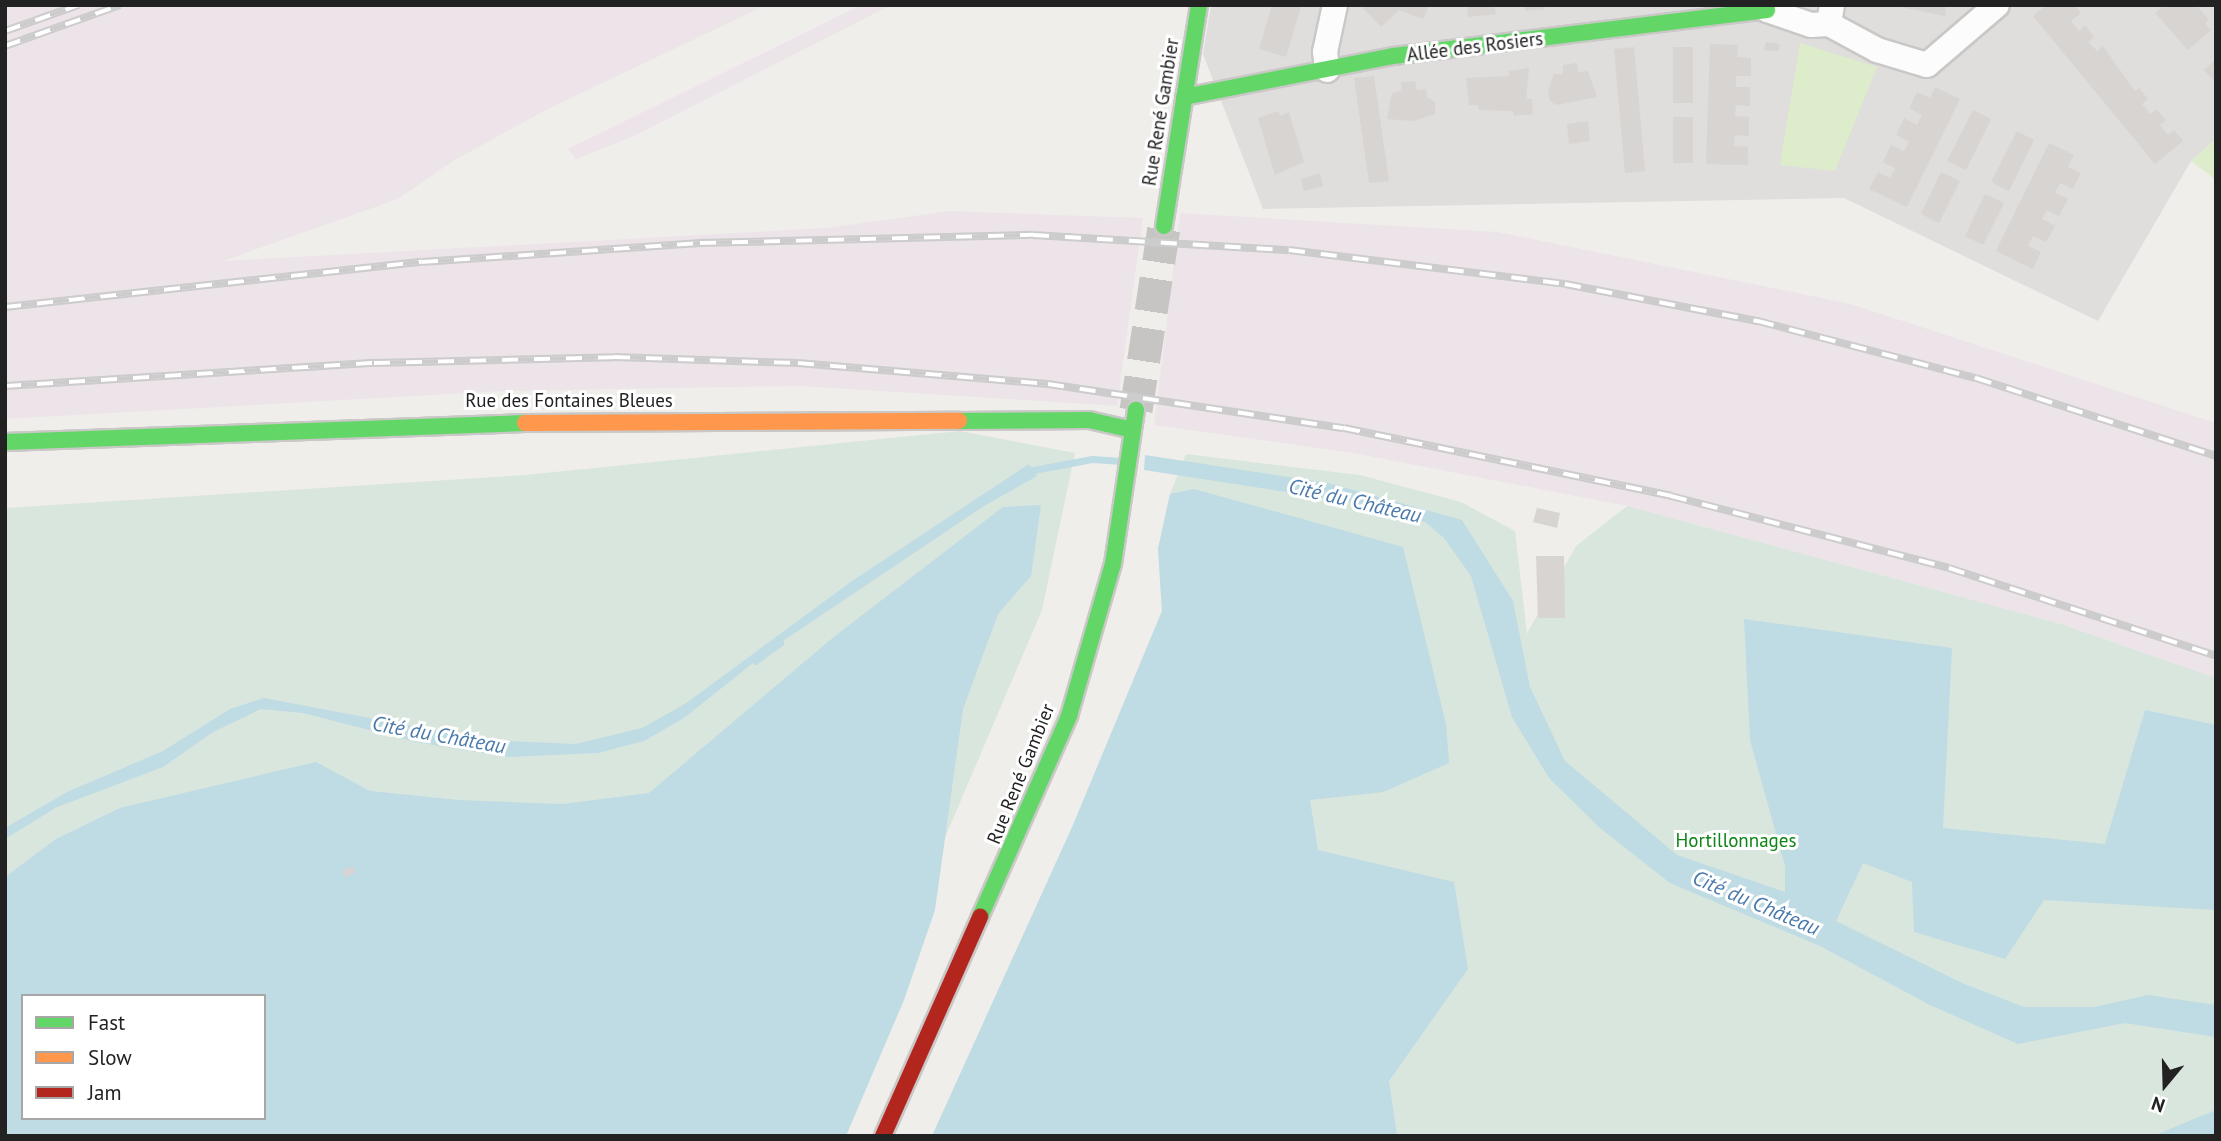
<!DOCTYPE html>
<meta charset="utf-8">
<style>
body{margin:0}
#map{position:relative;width:2221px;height:1141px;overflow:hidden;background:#f0eeeb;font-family:"PT Sans",sans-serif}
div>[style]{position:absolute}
.residential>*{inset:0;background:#dfdedc}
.industrial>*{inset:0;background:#ede4e9}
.grass>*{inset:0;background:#ddeccb}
.wetland>*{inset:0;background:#d9e6de}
.water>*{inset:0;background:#bfdbe3}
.stream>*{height:7px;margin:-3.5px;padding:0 3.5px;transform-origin:3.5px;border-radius:3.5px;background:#bfdbe3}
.building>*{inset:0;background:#d7d4d2}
.secondary-tunnel>*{height:33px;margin-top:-16.5px;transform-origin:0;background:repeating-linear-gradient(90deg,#c7c5c3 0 33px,transparent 0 50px)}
.roads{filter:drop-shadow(2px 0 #c9c8c7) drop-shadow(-2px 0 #c9c8c7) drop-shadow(0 2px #c9c8c7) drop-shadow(0 -2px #c9c8c7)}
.street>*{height:24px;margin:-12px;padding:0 12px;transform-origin:12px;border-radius:12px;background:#fdfcfc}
.fast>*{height:16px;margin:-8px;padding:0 8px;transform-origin:8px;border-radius:8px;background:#63d668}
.slow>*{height:16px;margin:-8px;padding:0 8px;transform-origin:8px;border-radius:8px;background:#ff974d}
.jam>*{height:16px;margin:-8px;padding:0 8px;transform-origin:8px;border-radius:8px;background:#b3261e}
.rail>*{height:8px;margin-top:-4px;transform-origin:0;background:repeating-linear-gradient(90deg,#fff 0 16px,#ccc 0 32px);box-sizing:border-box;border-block:2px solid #ccc}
span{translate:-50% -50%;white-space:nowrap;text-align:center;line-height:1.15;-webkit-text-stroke:6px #fff;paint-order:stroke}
.street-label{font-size:19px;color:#222}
.park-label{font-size:19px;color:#0c8416}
.water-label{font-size:21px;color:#4a7aab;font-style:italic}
.frame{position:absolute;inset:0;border:7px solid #222;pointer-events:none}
.legend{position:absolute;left:21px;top:994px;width:245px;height:126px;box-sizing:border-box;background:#fff;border:2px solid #a7a7a7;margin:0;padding:9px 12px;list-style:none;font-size:21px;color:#222}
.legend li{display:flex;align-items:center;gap:14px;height:35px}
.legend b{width:35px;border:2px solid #a7a7a7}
.north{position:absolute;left:2130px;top:1050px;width:70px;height:70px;-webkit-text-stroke:5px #fff;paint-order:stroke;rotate:199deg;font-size:19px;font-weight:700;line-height:28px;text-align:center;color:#222}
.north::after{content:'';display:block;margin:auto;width:24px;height:32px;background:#222;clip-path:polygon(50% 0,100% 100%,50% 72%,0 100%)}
</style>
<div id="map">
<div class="residential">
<i style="clip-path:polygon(1211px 5px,2216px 5px,2216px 139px,2191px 161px,2098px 321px,1844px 198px,1263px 209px,1203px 54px)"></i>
</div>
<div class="industrial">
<i style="clip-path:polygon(5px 5px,766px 5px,546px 110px,453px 161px,398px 199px,223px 261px,826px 228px,950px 211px,1143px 218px,1117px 406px,801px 386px,503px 391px,5px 419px)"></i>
<i style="clip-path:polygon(861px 5px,891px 5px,632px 137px,576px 159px,568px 149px)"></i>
<i style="clip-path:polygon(1180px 213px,1498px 232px,1851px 304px,2216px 423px,2216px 678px,2061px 624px,1627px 506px,1353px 453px,1154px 425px)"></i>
</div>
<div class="grass">
<i style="clip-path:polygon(1800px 43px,1877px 67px,1835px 171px,1780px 165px)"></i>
<i style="clip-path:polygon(2216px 139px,2216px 180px,2191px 161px)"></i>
</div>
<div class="wetland">
<i style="clip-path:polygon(evenodd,960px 431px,1075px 453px,1042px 610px,818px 1136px,5px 1136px,5px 508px,525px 475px,960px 431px,23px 996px,264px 996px,264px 1118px,23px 1118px,23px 996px)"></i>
<i style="clip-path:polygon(1186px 454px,1360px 475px,1461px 502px,1515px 531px,1527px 633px,1576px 546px,1627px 506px,2061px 624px,2216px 678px,2216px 1136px,932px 1136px,1073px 825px,1162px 611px,1158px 549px,1170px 494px)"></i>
</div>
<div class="water">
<i style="clip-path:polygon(1145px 455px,1328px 483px,1462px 520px,1513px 601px,1530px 687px,1565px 761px,1677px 855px,1785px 892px,1785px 866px,1750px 740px,1744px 619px,1952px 648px,1943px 828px,2105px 844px,2145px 710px,2216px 725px,2216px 910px,2044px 900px,2005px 959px,1914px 932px,1912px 882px,1863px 863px,1836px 921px,1962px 983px,2024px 1007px,2094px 1007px,2148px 995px,2216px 1005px,2216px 1037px,2125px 1023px,2018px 1044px,1930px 1005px,1820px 946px,1670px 883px,1600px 828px,1549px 778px,1512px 717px,1471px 576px,1444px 538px,1425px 522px,1345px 501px,1144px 470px)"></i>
<i style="clip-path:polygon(1029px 464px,1037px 476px,984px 506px,768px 651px,684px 718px,644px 741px,598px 753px,506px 757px,416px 742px,303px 713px,261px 709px,213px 732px,163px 767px,57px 807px,5px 839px,5px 828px,67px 792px,163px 751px,230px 709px,264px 698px,486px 740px,576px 744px,642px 728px,685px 704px,852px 581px)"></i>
<i style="clip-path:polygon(1194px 489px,1403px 547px,1446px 724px,1449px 763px,1383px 792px,1310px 800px,1318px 850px,1454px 882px,1468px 969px,1389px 1081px,1397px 1136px,932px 1136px,1073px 825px,1162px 611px,1158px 549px,1170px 494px)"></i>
<i style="clip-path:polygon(evenodd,1041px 505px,1031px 576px,998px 614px,963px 709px,935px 910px,904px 1000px,846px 1136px,5px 1136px,5px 877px,56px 839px,120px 808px,316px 762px,370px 791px,459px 800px,563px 804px,649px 793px,835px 636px,1003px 507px,1041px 505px,23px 996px,264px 996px,264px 1118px,23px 1118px,23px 996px)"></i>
<i style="clip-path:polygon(2216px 1110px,2214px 1136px,2153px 1136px)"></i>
</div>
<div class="stream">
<i style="left:1028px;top:471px;width:65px;rotate:-10.6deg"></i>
<i style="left:1092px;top:459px;width:26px;rotate:4deg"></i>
<i style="left:755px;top:661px;width:31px;rotate:-36deg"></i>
</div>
<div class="building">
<i style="clip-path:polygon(1272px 5px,1301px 6px,1286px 57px,1259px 49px)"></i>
<i style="clip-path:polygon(1360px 5px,1429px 5px,1423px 19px,1399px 10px,1381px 27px)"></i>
<i style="clip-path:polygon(1467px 5px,1494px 5px,1496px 14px,1468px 17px)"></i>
<i style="clip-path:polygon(1525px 5px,1544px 5px,1545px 9px,1525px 11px)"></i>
<i style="clip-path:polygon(1890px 5px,1946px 5px,1945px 16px)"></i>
<i style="clip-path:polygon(2046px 5px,2074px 5px,2081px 13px,2071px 21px,2079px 31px,2085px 25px,2094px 37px,2088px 42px,2097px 51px,2103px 46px,2135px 91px,2139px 88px,2148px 99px,2142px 104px,2150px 114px,2156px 109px,2166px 120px,2160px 125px,2168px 135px,2174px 130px,2183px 141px,2155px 164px,2033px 16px)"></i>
<i style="clip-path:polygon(2164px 5px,2196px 5px,2209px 20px,2205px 23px,2211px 30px,2188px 50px,2155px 13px)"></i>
<i style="clip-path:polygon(1766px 42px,1780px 44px,1778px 51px,1764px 50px)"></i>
<i style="clip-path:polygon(1710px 44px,1738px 45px,1737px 57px,1751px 58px,1751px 76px,1736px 76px,1736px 87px,1750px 87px,1750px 106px,1736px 105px,1735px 116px,1749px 117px,1749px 136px,1735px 135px,1734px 146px,1748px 147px,1748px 165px,1706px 164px)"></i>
<i style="clip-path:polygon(1634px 47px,1645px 171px,1625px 173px,1614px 49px)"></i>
<i style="clip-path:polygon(1673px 47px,1693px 47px,1693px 103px,1673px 103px)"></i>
<i style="clip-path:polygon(2216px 59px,2216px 83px,2204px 70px)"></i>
<i style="clip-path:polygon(1577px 63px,1578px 72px,1588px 71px,1597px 97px,1556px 105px,1550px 101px,1548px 90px,1554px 74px,1563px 74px,1563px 65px)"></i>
<i style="clip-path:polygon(1529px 68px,1526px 99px,1532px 99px,1533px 114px,1514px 116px,1513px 111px,1479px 110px,1478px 105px,1469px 105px,1466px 78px,1509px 76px,1509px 71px)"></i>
<i style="clip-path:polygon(1374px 76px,1389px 181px,1369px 183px,1354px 78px)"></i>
<i style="clip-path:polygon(1415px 81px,1417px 90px,1426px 89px,1427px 97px,1435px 102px,1435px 114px,1413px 121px,1387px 119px,1392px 93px,1402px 91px,1401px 82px)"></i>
<i style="clip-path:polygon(1935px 87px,1960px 99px,1907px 207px,1869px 189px,1878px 172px,1890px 178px,1895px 168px,1883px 162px,1891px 145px,1904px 151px,1909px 142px,1896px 135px,1904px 118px,1917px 125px,1922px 115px,1909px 108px,1917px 92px,1930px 98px)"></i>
<i style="clip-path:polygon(1973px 110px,1991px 119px,1966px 170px,1947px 161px)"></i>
<i style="clip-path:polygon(1279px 111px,1280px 116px,1289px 112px,1304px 162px,1275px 175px,1258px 118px)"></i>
<i style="clip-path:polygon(1673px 117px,1693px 117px,1693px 163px,1673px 163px)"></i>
<i style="clip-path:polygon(1588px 121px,1590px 141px,1569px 144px,1567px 124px)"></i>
<i style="clip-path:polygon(2017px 131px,2034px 140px,2009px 191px,1991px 182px)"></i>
<i style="clip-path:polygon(2049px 143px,2074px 155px,2068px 167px,2081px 173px,2073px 189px,2060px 183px,2055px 193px,2068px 199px,2059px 216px,2047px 210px,2042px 219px,2055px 226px,2046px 242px,2033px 236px,2028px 246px,2041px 252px,2033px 269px,1996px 251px)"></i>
<i style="clip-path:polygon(1941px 172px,1960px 181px,1939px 223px,1921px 214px)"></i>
<i style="clip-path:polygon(1320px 173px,1323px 186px,1304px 191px,1301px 179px)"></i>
<i style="clip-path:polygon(1985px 194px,2004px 203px,1983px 245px,1965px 236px)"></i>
<i style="clip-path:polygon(1537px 508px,1560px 513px,1557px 528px,1533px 522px)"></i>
<i style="clip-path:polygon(1536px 556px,1564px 556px,1565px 618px,1538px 618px)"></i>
<i style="clip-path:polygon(353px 866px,355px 873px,345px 877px,342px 871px)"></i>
</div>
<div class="secondary-tunnel">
<i style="left:1136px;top:410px;width:186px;rotate:-81.3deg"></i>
</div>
<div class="roads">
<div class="street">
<i style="left:1768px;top:5px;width:5px;rotate:101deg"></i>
<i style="left:1767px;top:10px;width:46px;rotate:18.8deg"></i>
<i style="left:1811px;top:25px;width:18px;rotate:-3deg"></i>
<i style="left:1829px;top:24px;width:19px;rotate:-81deg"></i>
<i style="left:1829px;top:24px;width:55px;rotate:28.4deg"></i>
<i style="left:1877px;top:50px;width:52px;rotate:16.7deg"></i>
<i style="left:1927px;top:65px;width:92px;rotate:-40.6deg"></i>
<i style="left:1327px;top:70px;width:18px;rotate:-96deg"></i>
<i style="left:1325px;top:52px;width:48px;rotate:-78deg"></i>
</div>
<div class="fast">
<i style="left:1184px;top:97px;width:213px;rotate:-11.1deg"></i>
<i style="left:1393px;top:56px;width:377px;rotate:-7deg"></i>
<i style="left:1164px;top:226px;width:224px;rotate:-81deg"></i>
<i style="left:959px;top:421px;width:130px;rotate:-0.4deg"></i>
<i style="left:1089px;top:420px;width:45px;rotate:12.8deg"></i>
<i style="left:5px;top:442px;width:520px;rotate:-2.09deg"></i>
<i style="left:980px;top:917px;width:220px;rotate:-66.1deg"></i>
<i style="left:1069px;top:716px;width:158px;rotate:-73.9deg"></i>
<i style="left:1113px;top:564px;width:156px;rotate:-81.5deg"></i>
</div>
<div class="slow">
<i style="left:525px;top:423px;width:434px;rotate:-0.3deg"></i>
</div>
<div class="jam">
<i style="left:883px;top:1136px;width:240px;rotate:-66.1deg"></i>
</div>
</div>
<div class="rail">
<i style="left:5px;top:31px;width:78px;rotate:-19.4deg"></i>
<i style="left:5px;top:46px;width:122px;rotate:-19.6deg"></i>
<i style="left:5px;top:307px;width:419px;rotate:-6.2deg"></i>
<i style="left:422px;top:262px;width:279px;rotate:-3.9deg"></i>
<i style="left:700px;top:243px;width:333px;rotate:-1.4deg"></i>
<i style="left:1033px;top:235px;width:256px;rotate:3.4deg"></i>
<i style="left:1289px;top:250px;width:278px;rotate:7deg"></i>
<i style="left:1565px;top:284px;width:197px;rotate:10.9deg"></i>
<i style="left:1758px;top:321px;width:225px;rotate:14.7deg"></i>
<i style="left:1976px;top:378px;width:252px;rotate:18deg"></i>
<i style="left:5px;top:386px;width:370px;rotate:-3.6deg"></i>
<i style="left:374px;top:363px;width:240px;rotate:-1.4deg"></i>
<i style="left:614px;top:357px;width:184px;rotate:1.9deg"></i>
<i style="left:798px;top:363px;width:251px;rotate:4.8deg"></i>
<i style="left:1048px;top:384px;width:299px;rotate:8.5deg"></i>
<i style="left:1344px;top:428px;width:334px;rotate:11.7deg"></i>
<i style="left:1671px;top:496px;width:287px;rotate:14.5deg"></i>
<i style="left:1949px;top:568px;width:281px;rotate:18.2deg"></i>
</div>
<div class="street-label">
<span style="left:1475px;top:47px;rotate:-7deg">Allée des Rosiers</span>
<span style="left:1161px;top:112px;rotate:-81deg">Rue René Gambier</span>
<span style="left:569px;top:401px">Rue des Fontaines Bleues</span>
<span style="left:1021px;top:774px;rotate:-68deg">Rue René Gambier</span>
</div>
<div class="park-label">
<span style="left:1736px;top:841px">Hortillonnages</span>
</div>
<div class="water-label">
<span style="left:1355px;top:501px;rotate:13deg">Cité du Château</span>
<span style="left:439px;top:735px;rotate:10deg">Cité du Château</span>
<span style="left:1756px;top:903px;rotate:23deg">Cité du Château</span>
</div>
<div class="frame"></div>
<ul class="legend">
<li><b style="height:9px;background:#63d668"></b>Fast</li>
<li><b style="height:9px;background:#ff974d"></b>Slow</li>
<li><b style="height:9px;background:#b3261e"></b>Jam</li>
</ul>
<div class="north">N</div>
</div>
